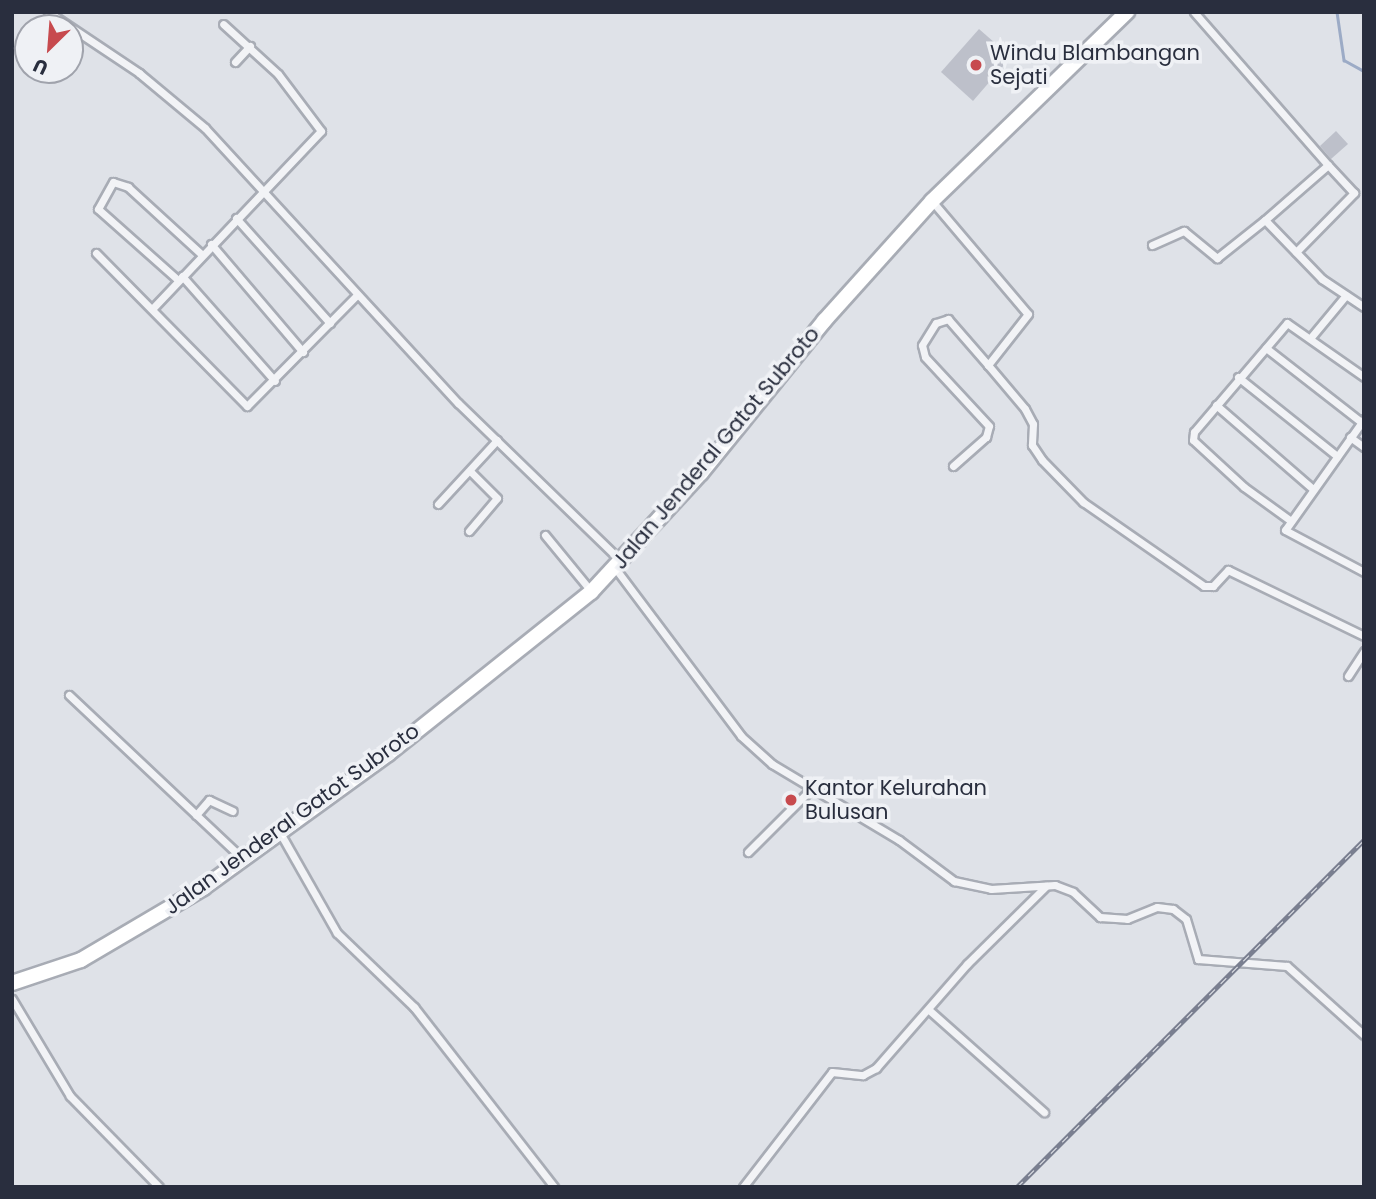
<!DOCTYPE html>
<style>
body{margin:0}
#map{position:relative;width:1376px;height:1199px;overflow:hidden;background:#dfe2e8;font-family:Poppins,sans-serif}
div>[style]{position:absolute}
.stream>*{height:2.5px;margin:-1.25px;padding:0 1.25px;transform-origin:1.25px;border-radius:1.25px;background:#9cabc6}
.building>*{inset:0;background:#bdc0ca}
.roads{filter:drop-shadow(2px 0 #a8acb5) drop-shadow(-2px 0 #a8acb5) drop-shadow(0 2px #a8acb5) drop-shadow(0 -2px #a8acb5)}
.street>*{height:7px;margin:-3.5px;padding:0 3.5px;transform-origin:3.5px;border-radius:3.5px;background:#f2f3f6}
.highway>*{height:14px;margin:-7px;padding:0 7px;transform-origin:7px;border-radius:7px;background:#fff}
.rail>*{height:5px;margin-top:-2.5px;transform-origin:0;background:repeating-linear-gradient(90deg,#eff1f5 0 8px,#7a7f90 0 16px);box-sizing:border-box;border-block:2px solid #7a7f90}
.dots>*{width:19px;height:19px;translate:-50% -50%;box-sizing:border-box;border:4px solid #eff1f5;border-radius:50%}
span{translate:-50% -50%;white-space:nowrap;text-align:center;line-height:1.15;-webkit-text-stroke:7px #eff1f5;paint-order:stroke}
.poi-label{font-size:21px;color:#292e3e}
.left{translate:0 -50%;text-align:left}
.street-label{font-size:21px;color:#292e3e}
.frame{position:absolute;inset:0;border:14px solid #292e3e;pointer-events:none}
.north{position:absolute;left:14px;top:14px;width:70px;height:70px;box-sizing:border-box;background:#eff1f5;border:2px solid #a0a3ac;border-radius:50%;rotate:205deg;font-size:19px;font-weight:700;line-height:28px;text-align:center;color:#292e3e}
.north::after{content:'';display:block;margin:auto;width:24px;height:32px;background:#c74a4e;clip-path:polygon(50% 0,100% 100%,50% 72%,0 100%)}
</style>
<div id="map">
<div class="stream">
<i style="left:1337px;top:12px;width:49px;rotate:81.7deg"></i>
<i style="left:1344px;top:60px;width:23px;rotate:29deg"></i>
</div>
<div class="building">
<i style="clip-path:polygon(979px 29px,1011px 57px,973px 101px,941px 72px)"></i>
<i style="clip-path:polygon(1336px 131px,1348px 144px,1331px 159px,1320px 146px)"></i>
</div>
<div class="roads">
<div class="street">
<i style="left:48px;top:12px;width:110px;rotate:33.8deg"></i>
<i style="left:139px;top:73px;width:86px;rotate:39.8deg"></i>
<i style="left:205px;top:128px;width:374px;rotate:47.4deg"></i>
<i style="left:458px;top:403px;width:228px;rotate:44.1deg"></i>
<i style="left:1194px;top:12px;width:203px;rotate:48.8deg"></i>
<i style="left:1328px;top:165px;width:84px;rotate:138.9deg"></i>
<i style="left:1265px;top:220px;width:82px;rotate:46deg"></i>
<i style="left:1322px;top:279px;width:50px;rotate:33.7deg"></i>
<i style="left:235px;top:62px;width:22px;rotate:-47deg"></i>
<i style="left:932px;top:201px;width:148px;rotate:49.7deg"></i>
<i style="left:1028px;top:314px;width:65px;rotate:128.1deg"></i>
<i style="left:988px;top:365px;width:57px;rotate:49.9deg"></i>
<i style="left:1025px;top:409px;width:17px;rotate:62deg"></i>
<i style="left:1033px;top:424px;width:21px;rotate:93deg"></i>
<i style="left:1032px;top:445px;width:18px;rotate:56deg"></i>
<i style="left:1042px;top:460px;width:59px;rotate:45.7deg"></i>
<i style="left:1083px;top:502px;width:147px;rotate:34.8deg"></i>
<i style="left:1204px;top:586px;width:9px"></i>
<i style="left:1213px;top:586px;width:22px;rotate:-47deg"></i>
<i style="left:1228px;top:570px;width:151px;rotate:25.9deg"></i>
<i style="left:236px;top:218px;width:141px;rotate:48.2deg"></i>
<i style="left:211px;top:244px;width:142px;rotate:49.6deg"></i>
<i style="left:1152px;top:245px;width:35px;rotate:-24deg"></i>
<i style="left:1184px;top:231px;width:43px;rotate:39.3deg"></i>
<i style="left:1217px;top:258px;width:61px;rotate:-38.4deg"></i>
<i style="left:1296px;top:252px;width:83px;rotate:-45.5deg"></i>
<i style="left:1354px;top:193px;width:38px;rotate:-133deg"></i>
<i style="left:96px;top:253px;width:215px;rotate:45.4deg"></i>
<i style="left:247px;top:406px;width:156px;rotate:-45.3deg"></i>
<i style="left:182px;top:276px;width:140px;rotate:48.5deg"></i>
<i style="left:178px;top:280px;width:107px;rotate:-138.4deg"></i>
<i style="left:98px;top:209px;width:31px;rotate:-61deg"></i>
<i style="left:113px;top:182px;width:16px;rotate:18deg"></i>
<i style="left:128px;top:187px;width:99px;rotate:42.5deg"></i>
<i style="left:153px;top:308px;width:244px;rotate:-46.5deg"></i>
<i style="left:321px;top:131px;width:71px;rotate:-127deg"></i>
<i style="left:278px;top:74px;width:74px;rotate:-137.7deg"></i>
<i style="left:1312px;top:336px;width:53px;rotate:-50.3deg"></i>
<i style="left:1266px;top:348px;width:120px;rotate:37.9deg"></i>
<i style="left:1238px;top:377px;width:127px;rotate:38.6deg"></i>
<i style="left:1216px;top:405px;width:128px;rotate:40.9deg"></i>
<i style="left:1364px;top:419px;width:136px;rotate:125.4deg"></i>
<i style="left:1285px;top:530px;width:89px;rotate:28deg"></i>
<i style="left:1350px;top:437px;width:17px;rotate:36deg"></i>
<i style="left:953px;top:466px;width:44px;rotate:-41.3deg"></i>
<i style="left:986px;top:437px;width:11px;rotate:-75deg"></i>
<i style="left:989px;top:426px;width:94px;rotate:-132.8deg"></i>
<i style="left:925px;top:357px;width:12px;rotate:-104deg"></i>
<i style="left:922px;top:345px;width:26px;rotate:-58deg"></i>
<i style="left:936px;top:323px;width:13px;rotate:-18deg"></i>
<i style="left:948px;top:319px;width:61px;rotate:49deg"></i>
<i style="left:438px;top:504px;width:87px;rotate:-47.3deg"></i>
<i style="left:1291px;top:521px;width:58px;rotate:-144.1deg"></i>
<i style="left:1244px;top:487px;width:69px;rotate:-137.3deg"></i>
<i style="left:1193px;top:440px;width:8px;rotate:-83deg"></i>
<i style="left:1194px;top:432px;width:143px;rotate:-49.5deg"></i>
<i style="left:1287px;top:323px;width:94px;rotate:35deg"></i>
<i style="left:469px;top:531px;width:43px;rotate:-49.7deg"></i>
<i style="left:497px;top:498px;width:38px;rotate:-135deg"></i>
<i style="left:545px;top:535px;width:72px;rotate:50.6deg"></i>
<i style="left:615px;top:568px;width:210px;rotate:53.1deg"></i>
<i style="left:741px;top:736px;width:42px;rotate:42.1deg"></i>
<i style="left:772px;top:764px;width:148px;rotate:30.9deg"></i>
<i style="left:899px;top:840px;width:69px;rotate:36.7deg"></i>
<i style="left:954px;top:881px;width:38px;rotate:12deg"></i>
<i style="left:991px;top:889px;width:64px;rotate:-3.6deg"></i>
<i style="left:1055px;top:885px;width:19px;rotate:21deg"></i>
<i style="left:1073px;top:892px;width:37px;rotate:43deg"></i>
<i style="left:1100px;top:917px;width:27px;rotate:4deg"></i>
<i style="left:1127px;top:919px;width:32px;rotate:-22deg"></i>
<i style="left:1157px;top:907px;width:16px;rotate:7deg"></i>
<i style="left:1173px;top:909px;width:16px;rotate:38deg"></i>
<i style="left:1186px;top:919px;width:42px;rotate:73.3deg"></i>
<i style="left:1198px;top:959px;width:89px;rotate:4.5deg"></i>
<i style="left:1287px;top:966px;width:103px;rotate:41.9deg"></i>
<i style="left:1348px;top:676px;width:30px;rotate:-57deg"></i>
<i style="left:69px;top:695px;width:238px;rotate:43.3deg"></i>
<i style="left:196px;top:815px;width:20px;rotate:-49deg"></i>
<i style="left:209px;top:800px;width:26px;rotate:25deg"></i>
<i style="left:279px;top:831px;width:117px;rotate:60.4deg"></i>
<i style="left:337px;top:933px;width:107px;rotate:43.9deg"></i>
<i style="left:414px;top:1007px;width:228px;rotate:52.1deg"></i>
<i style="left:748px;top:852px;width:91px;rotate:-45deg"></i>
<i style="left:12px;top:999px;width:113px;rotate:59.1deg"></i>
<i style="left:70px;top:1096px;width:127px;rotate:45.6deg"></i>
<i style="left:929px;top:1010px;width:154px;rotate:41.6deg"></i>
<i style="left:743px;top:1187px;width:145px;rotate:-52.3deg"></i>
<i style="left:832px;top:1072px;width:31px;rotate:6deg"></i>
<i style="left:863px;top:1075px;width:15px;rotate:-28deg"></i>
<i style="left:876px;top:1068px;width:138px;rotate:-48.8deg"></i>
<i style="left:967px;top:964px;width:111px;rotate:-44.6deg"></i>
</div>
<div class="highway">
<i style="left:12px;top:983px;width:73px;rotate:-18.4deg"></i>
<i style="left:81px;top:960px;width:142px;rotate:-30.5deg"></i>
<i style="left:203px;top:888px;width:228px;rotate:-35.9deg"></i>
<i style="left:388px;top:754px;width:260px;rotate:-38.6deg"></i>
<i style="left:591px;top:592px;width:162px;rotate:-47.3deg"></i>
<i style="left:701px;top:473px;width:196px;rotate:-51deg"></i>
<i style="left:824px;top:321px;width:161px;rotate:-48deg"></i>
<i style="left:932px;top:201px;width:272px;rotate:-44.1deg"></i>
</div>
</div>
<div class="rail">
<i style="left:1017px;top:1187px;width:491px;rotate:-45deg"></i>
</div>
<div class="dots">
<i style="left:976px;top:65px;background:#c74a4e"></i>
<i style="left:791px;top:800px;background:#c74a4e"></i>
</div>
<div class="poi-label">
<span class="left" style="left:990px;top:65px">Windu Blambangan<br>Sejati</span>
<span class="left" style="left:805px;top:800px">Kantor Kelurahan<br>Bulusan</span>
</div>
<div class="street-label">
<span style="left:716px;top:448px;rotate:-50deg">Jalan Jenderal Gatot Subroto</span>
<span style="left:292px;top:819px;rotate:-36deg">Jalan Jenderal Gatot Subroto</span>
</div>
<div class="frame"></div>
<div class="north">U</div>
</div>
